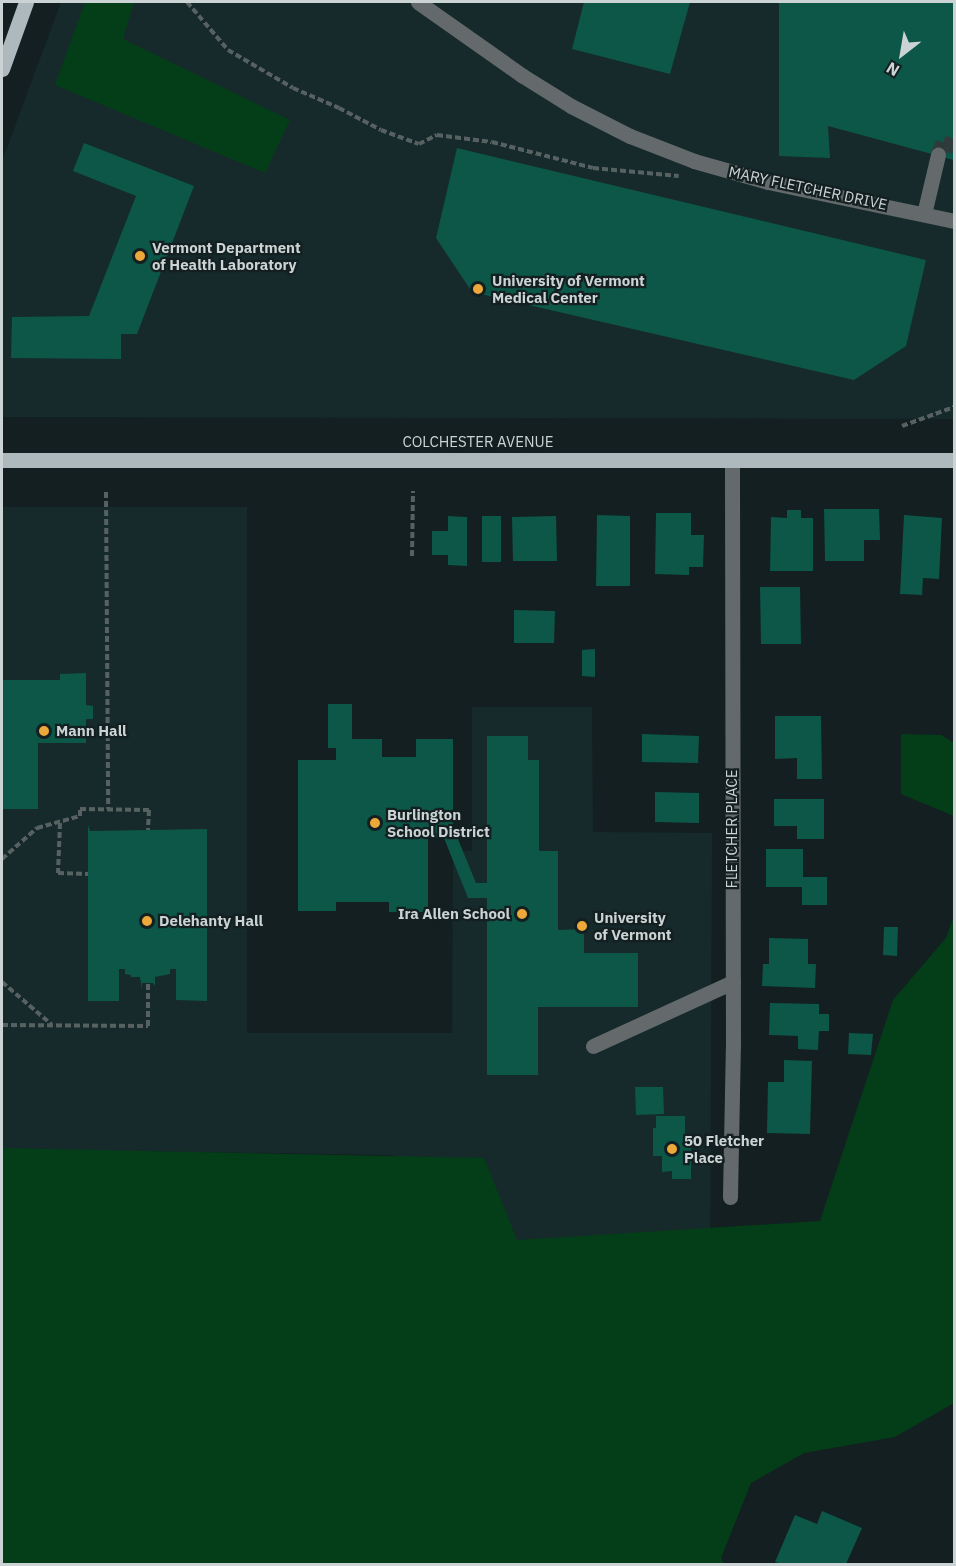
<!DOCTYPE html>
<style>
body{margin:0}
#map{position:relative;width:956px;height:1566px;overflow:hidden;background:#131f20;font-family:"IBM Plex Sans",sans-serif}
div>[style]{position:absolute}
.built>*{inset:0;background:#162a2b}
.green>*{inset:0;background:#043e19}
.building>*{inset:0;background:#0c5748}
.minor-tunnel>*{height:15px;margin-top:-7.5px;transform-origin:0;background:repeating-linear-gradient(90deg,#2f3a3b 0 15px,transparent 0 23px)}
.path>*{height:4px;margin-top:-2px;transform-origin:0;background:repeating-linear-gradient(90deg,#576162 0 6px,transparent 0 9px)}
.minor>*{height:15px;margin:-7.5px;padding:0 7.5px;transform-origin:7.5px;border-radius:7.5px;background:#646a6c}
.major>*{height:15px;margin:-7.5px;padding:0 7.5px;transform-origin:7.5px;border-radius:7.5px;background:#adb9bd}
.dots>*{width:16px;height:16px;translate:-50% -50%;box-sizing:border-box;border:3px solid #131f20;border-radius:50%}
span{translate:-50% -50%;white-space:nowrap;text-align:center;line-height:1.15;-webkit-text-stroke:4.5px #131f20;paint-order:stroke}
.street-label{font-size:15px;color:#ccd3d4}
.poi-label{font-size:15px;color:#ccd3d4;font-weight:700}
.left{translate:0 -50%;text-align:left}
.right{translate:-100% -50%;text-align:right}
.frame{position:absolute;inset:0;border:3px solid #ccd3d4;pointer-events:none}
.north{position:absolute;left:872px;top:24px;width:60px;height:60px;-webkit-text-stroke:4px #131f20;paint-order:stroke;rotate:211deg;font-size:16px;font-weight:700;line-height:24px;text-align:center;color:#ccd3d4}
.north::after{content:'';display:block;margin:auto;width:21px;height:27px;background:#ccd3d4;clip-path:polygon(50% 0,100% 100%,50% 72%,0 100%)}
</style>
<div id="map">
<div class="built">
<i style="clip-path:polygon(61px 2px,954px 2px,954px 419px,2px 417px,2px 161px)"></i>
<i style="clip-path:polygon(2px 507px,247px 507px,247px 1033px,452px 1033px,453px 851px,472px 851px,472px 707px,592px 707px,593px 832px,712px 833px,710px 1322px,450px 1256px,393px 1155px,2px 1149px)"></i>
</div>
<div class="green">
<i style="clip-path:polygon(85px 2px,134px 2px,123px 39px,290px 120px,265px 173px,55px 85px)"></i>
<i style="clip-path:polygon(901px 734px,941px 735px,954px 743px,954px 816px,901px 794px)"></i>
<i style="clip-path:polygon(954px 916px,954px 1403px,895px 1437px,804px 1453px,751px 1483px,721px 1558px,724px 1564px,2px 1564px,2px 1148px,484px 1158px,517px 1240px,820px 1221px,893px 1000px,946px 938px)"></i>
</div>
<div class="building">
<i style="clip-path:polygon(584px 2px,690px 2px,670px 74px,572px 49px)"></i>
<i style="clip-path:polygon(779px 2px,954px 2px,954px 160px,828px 126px,830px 158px,779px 156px)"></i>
<i style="clip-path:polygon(84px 143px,194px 186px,137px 334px,121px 334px,121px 359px,11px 358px,12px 317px,89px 316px,136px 196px,73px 171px)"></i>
<i style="clip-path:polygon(457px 148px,926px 260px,906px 346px,854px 380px,472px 292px,436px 238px)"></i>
<i style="clip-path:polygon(824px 509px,879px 509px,880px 540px,864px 540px,864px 561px,825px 561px)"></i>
<i style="clip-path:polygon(787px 510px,801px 510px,801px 518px,813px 518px,813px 571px,770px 571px,771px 517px,787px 518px)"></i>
<i style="clip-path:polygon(656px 513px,691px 513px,691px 535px,704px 535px,703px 567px,689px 567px,689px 575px,655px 574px)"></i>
<i style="clip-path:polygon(597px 515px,630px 516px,630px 586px,596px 586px)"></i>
<i style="clip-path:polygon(904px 515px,942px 518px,939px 579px,923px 578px,922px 595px,900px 594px)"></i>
<i style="clip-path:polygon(448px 516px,467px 517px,467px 566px,448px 565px,448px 555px,432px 555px,432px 531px,448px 531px)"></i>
<i style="clip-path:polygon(482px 516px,501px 516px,501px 562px,482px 562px)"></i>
<i style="clip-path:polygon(556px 516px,557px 561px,513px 561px,512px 517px)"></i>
<i style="clip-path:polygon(760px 587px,800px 587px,801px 644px,761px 644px)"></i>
<i style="clip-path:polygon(514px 610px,555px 611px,554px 643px,514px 643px)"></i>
<i style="clip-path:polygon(595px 649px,595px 677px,582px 676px,582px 650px)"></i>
<i style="clip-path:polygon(86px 673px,86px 705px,93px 706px,93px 719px,86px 719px,86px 743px,38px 743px,38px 809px,2px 809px,2px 680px,60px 680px,60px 674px)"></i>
<i style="clip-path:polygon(328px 704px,352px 704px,352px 739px,382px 739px,382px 757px,416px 757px,416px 739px,453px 739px,453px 827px,476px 883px,487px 883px,487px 736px,528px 736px,528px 760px,539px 760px,539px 851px,558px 851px,558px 930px,584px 929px,584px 953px,638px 953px,638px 1007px,538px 1007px,538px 1075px,487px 1075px,487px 898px,468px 898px,444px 838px,428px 838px,428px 912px,389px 912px,389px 902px,336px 902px,336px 911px,298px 911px,298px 760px,336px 760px,336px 748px,328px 748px)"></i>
<i style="clip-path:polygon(775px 716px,821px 716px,822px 779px,797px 779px,797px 758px,775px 759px)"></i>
<i style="clip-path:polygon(642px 734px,699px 736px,698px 763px,642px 762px)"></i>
<i style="clip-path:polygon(655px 792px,699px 793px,699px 823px,655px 822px)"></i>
<i style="clip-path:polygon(774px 799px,824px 799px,824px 839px,797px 839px,797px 826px,774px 826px)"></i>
<i style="clip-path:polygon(88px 825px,90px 831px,207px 829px,207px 1001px,176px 1000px,176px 969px,170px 969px,170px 974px,155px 977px,155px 986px,153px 983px,142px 983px,142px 990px,140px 977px,131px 977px,131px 975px,125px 974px,125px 969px,119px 969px,119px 1001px,88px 1001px)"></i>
<i style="clip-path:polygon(766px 849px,803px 849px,803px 877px,827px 877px,827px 905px,802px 905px,802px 887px,766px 887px)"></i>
<i style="clip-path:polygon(884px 927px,898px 927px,897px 956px,883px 955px)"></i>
<i style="clip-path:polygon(769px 938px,808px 939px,808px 964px,816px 964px,815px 988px,762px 986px,763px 964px,769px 964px)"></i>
<i style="clip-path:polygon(770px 1003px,819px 1004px,819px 1014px,829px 1014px,829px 1031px,819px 1031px,818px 1050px,798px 1049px,798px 1036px,769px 1035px)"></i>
<i style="clip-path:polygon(849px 1033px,873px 1034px,871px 1055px,848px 1054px)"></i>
<i style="clip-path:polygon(784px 1060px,812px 1061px,810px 1134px,767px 1133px,768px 1082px,784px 1082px)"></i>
<i style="clip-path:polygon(635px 1087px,663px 1087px,664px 1114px,636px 1115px)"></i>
<i style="clip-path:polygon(656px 1116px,685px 1116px,685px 1142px,691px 1142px,691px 1179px,672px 1179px,672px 1171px,662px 1172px,662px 1156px,653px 1156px,653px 1128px,656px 1128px)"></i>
<i style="clip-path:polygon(822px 1511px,862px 1528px,846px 1564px,782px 1564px,775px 1562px,795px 1515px,817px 1524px)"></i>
</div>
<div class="minor-tunnel">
<i style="left:938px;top:155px;width:14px;rotate:-69deg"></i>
<i style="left:943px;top:142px;width:12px;rotate:20deg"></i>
</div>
<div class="path">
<i style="left:187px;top:2px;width:63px;rotate:49.5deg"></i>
<i style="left:228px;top:50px;width:75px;rotate:30.3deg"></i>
<i style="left:293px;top:88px;width:50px;rotate:23.5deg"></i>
<i style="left:339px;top:108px;width:47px;rotate:27.6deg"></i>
<i style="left:381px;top:130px;width:40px;rotate:20.2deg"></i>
<i style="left:419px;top:144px;width:20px;rotate:-27deg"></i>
<i style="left:437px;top:135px;width:55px;rotate:7.3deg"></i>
<i style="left:492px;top:142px;width:104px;rotate:14.4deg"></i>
<i style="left:593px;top:168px;width:86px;rotate:5.3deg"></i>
<i style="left:902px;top:426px;width:55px;rotate:-20.1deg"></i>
<i style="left:106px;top:492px;width:317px;rotate:89.6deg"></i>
<i style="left:412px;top:556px;width:65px;rotate:-89.1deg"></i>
<i style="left:60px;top:823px;width:50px;rotate:92.3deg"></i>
<i style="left:58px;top:873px;width:30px;rotate:2deg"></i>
<i style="left:2px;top:859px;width:47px;rotate:-41.5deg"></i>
<i style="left:37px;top:828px;width:45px;rotate:-15.6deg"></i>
<i style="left:80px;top:816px;width:7px;rotate:-90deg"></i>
<i style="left:80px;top:809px;width:69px;rotate:0.8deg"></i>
<i style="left:149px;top:810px;width:20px;rotate:93deg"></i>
<i style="left:2px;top:982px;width:65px;rotate:40.6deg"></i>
<i style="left:2px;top:1025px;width:146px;rotate:0.4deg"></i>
<i style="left:148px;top:1026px;width:43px;rotate:-90deg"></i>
</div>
<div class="minor">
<i style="left:418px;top:2px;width:128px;rotate:35.2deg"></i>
<i style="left:523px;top:76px;width:57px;rotate:32deg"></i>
<i style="left:571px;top:106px;width:66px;rotate:27deg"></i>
<i style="left:630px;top:136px;width:69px;rotate:21.3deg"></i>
<i style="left:694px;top:161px;width:77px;rotate:15.8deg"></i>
<i style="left:768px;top:182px;width:190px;rotate:11.8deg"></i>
<i style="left:924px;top:214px;width:61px;rotate:-76.7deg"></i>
<i style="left:593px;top:1046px;width:154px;rotate:-24.6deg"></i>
<i style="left:730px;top:1197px;width:150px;rotate:-88.9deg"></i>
<i style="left:733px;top:1047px;width:587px;rotate:-90.1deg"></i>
</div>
<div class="major">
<i style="left:2px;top:69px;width:71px;rotate:-70.3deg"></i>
<i style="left:2px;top:460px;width:952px"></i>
</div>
<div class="dots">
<i style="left:140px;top:256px;background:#eca93a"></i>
<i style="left:478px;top:289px;background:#eca93a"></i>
<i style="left:44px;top:731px;background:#eca93a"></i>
<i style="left:375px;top:823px;background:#eca93a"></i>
<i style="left:522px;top:914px;background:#eca93a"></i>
<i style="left:147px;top:921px;background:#eca93a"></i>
<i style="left:582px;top:926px;background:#eca93a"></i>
<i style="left:672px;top:1149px;background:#eca93a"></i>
</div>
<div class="street-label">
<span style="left:808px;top:188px;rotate:12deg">MARY FLETCHER DRIVE</span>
<span style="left:478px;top:442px">COLCHESTER AVENUE</span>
<span style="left:732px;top:829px;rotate:-90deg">FLETCHER PLACE</span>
</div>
<div class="poi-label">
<span class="left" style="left:152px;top:256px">Vermont Department<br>of Health Laboratory</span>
<span class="left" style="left:492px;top:289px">University of Vermont<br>Medical Center</span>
<span class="left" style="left:56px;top:731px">Mann Hall</span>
<span class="left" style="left:387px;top:823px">Burlington<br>School District</span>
<span class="right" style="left:510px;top:914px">Ira Allen School</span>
<span class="left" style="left:594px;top:926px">University<br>of Vermont</span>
<span class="left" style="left:159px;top:921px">Delehanty Hall</span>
<span class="left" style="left:684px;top:1149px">50 Fletcher<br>Place</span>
</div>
<div class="frame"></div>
<div class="north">N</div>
</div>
